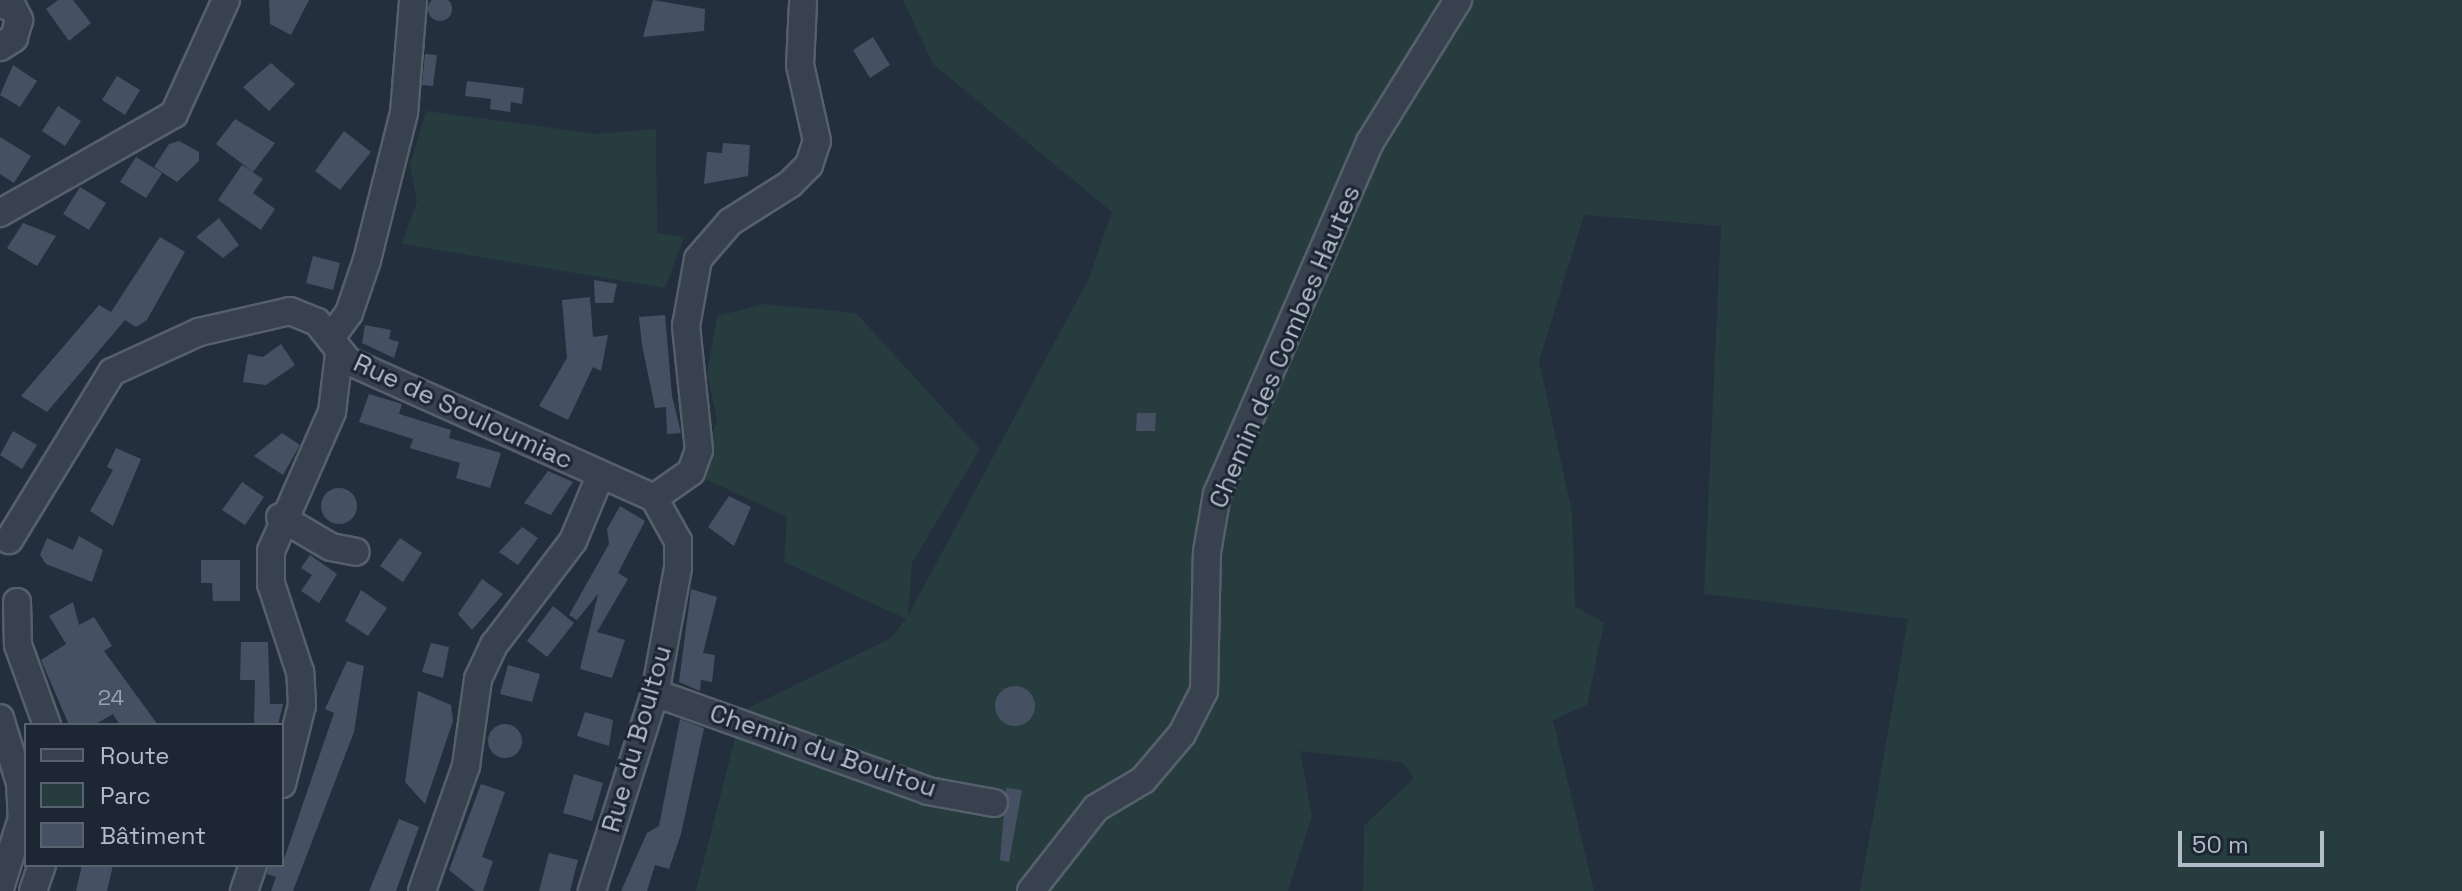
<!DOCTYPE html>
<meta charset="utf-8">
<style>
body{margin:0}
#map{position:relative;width:2462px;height:891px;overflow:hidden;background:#242f3e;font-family:"Space Grotesk",sans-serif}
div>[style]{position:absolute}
.green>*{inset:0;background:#263c3f}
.building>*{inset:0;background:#455162}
.round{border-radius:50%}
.roads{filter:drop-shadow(2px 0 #565f6c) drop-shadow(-2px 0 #565f6c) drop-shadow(0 2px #565f6c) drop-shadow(0 -2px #565f6c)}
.minor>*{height:26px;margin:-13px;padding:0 13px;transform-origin:13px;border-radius:13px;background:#38414e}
span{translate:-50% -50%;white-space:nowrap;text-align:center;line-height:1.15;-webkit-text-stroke:6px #1d2633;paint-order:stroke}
.number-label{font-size:22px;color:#98a1af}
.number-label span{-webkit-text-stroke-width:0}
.street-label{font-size:26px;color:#b4bcc9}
.legend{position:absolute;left:24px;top:723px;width:260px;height:144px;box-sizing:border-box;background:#1d2633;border:2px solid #59626f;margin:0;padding:10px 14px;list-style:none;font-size:24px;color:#b4bcc9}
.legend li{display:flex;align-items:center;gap:16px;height:40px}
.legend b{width:40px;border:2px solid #59626f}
.scale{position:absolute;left:2178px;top:831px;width:146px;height:36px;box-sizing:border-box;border:4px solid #b4bcc9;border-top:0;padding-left:10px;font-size:24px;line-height:28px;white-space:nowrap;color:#b4bcc9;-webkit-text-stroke:6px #1d2633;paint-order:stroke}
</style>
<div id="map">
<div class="green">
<i style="clip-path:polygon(903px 0,2462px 0,2462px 891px,1860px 891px,1908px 619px,1704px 594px,1721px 226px,1584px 215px,1539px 361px,1572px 512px,1575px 606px,1604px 623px,1587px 705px,1553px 720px,1594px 891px,1363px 891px,1364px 826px,1414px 778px,1402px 762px,1300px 751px,1312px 816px,1288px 891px,696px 891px,742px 711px,891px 638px,906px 619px,784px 562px,787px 517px,699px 476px,717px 420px,707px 374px,717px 316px,765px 304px,856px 313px,980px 449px,912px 563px,908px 616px,1089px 278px,1112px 212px,933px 64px)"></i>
<i style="clip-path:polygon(426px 111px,597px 134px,656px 129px,657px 233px,684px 237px,665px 288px,402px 244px,417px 201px,410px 166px)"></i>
</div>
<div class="building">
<i class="round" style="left:428px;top:-3px;width:24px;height:24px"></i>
<i style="clip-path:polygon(58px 0,73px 0,91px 23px,69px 41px,46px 9px)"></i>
<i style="clip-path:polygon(269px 0,309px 0,291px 35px,270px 24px)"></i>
<i style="clip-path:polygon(653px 0,705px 9px,704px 31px,643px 37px)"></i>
<i style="clip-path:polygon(873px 37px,890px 65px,870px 78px,853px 50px)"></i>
<i style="clip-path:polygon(425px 54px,437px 55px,433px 86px,422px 85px)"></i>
<i style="clip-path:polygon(271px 63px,295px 84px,269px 111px,243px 87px)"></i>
<i style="clip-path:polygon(13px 65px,37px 81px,20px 107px,0 95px)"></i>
<i style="clip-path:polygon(117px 76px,140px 90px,125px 115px,102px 100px)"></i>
<i style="clip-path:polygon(467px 81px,524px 88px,522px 104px,511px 102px,510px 112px,490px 109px,491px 99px,465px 96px)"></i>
<i style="clip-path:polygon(58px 106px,81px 121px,65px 146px,42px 131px)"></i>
<i style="clip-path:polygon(235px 119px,275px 143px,253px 172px,216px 144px)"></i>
<i style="clip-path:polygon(344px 131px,371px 152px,340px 190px,315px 171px)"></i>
<i style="clip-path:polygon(0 137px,31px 156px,14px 183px,0 174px)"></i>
<i style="clip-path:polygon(179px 141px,199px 152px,199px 161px,177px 182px,154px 167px,169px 144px)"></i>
<i style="clip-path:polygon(723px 143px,750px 145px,748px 176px,704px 184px,707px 152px,722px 153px)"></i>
<i style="clip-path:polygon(136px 157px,162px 173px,146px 198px,120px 182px)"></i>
<i style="clip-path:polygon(242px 165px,263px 179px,253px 193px,275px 209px,261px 230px,218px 200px)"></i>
<i style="clip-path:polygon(80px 187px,106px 203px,89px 230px,63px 214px)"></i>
<i style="clip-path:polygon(219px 218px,239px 245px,223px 258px,196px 237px)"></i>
<i style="clip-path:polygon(23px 223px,56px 236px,37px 266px,7px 248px)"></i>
<i style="clip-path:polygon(160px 237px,185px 252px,147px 320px,136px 327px,125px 320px,47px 412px,21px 396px,99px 305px,111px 312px)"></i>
<i style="clip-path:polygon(313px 256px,340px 263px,333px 290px,306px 283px)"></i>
<i style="clip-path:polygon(594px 280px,617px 284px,613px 303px,595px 303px)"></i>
<i style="clip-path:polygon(590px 297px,593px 337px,608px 335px,601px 371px,593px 367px,568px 420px,539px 406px,567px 358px,562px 300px)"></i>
<i style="clip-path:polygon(665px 315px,672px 396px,681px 433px,667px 434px,666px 407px,655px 408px,642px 345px,639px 317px)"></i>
<i style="clip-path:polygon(365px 325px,391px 330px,389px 339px,399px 342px,394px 358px,362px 343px)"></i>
<i style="clip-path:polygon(281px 344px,295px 365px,266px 385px,243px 382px,248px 354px,263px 357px)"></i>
<i style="clip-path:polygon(369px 394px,402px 404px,399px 414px,451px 430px,449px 438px,501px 453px,490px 488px,456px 478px,460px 463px,410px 448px,413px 439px,359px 422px)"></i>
<i style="clip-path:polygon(1137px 413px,1156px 413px,1155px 431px,1136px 431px)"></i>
<i style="clip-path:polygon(13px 431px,37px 445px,22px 469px,0 455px)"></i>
<i style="clip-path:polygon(282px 433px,300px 445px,283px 475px,254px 456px)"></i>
<i style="clip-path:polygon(116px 448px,141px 459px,113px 526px,90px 511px,113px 470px,107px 467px)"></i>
<i style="clip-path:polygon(548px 471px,573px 482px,551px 515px,524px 503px)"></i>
<i style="clip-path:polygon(242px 482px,264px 497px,245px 525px,222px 510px)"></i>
<i class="round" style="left:321px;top:488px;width:36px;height:36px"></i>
<i style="clip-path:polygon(729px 496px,751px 507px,734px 546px,708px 527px)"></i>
<i style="clip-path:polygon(620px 506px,645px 521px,618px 573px,628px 579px,597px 632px,625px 640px,612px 678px,580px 669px,598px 594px,577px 620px,569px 615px,609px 544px,607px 529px)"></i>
<i style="clip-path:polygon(522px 527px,538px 538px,518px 565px,499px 552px)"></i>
<i style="clip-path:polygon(79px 536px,103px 550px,92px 582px,46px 564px,40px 555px,47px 538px,73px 550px)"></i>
<i style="clip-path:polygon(400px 538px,422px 553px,403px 582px,380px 566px)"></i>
<i style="clip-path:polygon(310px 555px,337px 574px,319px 603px,301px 591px,312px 575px,301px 568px)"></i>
<i style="clip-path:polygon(201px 560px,240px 560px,240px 601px,213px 601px,212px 583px,201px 583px)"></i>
<i style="clip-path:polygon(482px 579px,503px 594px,472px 630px,458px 614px)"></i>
<i style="clip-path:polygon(691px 589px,717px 597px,703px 653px,715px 655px,712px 682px,701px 680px,700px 691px,679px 682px)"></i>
<i style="clip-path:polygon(361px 590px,387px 608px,368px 636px,345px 621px)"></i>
<i style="clip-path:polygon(73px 602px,79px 625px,94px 617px,112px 646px,104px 651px,158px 725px,120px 725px,113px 714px,94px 725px,69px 725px,41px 660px,66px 644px,49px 616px)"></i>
<i style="clip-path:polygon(553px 606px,574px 623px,547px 657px,527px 641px)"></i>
<i style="clip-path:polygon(241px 642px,268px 642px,270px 704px,283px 704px,278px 725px,254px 725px,255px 680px,240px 680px)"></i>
<i style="clip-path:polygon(431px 643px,449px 647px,443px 678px,422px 672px)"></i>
<i style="clip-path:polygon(347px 661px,364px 666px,354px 732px,293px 891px,271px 891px,276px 877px,267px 874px,269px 865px,282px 865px,334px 713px,325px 709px)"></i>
<i style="clip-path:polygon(508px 665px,540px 674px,532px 702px,500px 694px)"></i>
<i class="round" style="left:995px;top:686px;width:40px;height:40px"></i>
<i style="clip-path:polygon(418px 691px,451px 705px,453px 721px,425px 804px,405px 782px)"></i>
<i style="clip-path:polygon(585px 712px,613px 720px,609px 746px,577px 736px)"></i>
<i style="clip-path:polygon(680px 719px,704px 728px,681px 834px,669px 869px,655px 865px,647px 891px,621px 891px,647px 833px,659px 826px)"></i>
<i class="round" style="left:488px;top:724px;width:34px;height:34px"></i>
<i style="clip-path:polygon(574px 774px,603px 783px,592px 821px,563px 813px)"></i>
<i style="clip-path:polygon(481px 784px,505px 792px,482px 857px,493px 861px,483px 891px,475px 891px,449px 870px)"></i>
<i style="clip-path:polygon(1006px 788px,1022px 790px,1009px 862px,1000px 860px)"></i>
<i style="clip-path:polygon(399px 819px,419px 827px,396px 891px,369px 891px)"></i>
<i style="clip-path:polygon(549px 853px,578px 860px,570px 891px,539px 891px)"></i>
<i style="clip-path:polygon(82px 865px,113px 865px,107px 891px,76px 891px)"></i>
</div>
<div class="roads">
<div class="minor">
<i style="left:0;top:5px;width:12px;rotate:5deg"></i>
<i style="left:12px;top:6px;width:16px;rotate:63deg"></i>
<i style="left:19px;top:20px;width:19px;rotate:106deg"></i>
<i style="left:14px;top:38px;width:17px;rotate:147deg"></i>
<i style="left:0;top:213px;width:200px;rotate:-29.6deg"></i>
<i style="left:174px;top:114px;width:125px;rotate:-65.5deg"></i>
<i style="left:333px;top:335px;width:27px;rotate:-54deg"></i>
<i style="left:349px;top:313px;width:56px;rotate:-71.2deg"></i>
<i style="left:367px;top:260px;width:152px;rotate:-75.9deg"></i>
<i style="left:404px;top:113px;width:113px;rotate:-85.4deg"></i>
<i style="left:654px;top:498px;width:45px;rotate:-35.1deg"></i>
<i style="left:691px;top:472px;width:23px;rotate:-70deg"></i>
<i style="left:699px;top:450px;width:125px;rotate:-96deg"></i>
<i style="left:686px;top:326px;width:68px;rotate:-79.8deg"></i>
<i style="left:698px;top:259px;width:49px;rotate:-49.1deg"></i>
<i style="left:730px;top:222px;width:71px;rotate:-32.3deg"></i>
<i style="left:790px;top:184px;width:27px;rotate:-45deg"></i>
<i style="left:809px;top:165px;width:25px;rotate:-72deg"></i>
<i style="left:817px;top:141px;width:78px;rotate:-102.6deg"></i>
<i style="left:800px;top:65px;width:61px;rotate:-87.2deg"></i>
<i style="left:280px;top:517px;width:59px;rotate:30.5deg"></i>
<i style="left:331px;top:547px;width:25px;rotate:11deg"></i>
<i style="left:9px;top:540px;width:197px;rotate:-58.5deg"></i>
<i style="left:112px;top:372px;width:96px;rotate:-24.7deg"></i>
<i style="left:199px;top:332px;width:93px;rotate:-13deg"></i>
<i style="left:290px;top:311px;width:29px;rotate:22deg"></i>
<i style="left:317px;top:322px;width:50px;rotate:51.5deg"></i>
<i style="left:348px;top:361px;width:335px;rotate:24.1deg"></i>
<i style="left:654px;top:498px;width:49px;rotate:60.8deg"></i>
<i style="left:678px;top:541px;width:27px;rotate:90deg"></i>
<i style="left:678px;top:568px;width:127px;rotate:100.4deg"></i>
<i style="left:655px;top:693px;width:208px;rotate:107.7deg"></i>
<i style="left:17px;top:602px;width:43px;rotate:88.7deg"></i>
<i style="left:18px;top:645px;width:85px;rotate:70.1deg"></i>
<i style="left:655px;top:693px;width:290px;rotate:19.7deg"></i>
<i style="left:928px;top:791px;width:67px;rotate:10.3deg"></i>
<i style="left:0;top:718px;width:68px;rotate:72.9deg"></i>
<i style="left:20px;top:783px;width:35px;rotate:87deg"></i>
<i style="left:22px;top:818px;width:73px;rotate:107.4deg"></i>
<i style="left:282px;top:784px;width:81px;rotate:-75.8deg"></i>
<i style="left:302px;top:705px;width:33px;rotate:-93deg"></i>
<i style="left:300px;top:672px;width:93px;rotate:-108.2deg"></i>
<i style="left:271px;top:584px;width:33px;rotate:-90deg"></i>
<i style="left:271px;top:551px;width:152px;rotate:-66.3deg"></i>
<i style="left:332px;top:412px;width:58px;rotate:-83.1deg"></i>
<i style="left:33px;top:891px;width:28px;rotate:-71deg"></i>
<i style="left:244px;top:891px;width:28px;rotate:-71deg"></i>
<i style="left:422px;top:891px;width:133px;rotate:-70.6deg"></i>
<i style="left:466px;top:766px;width:88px;rotate:-82.1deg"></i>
<i style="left:478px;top:679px;width:38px;rotate:-65deg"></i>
<i style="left:494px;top:645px;width:131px;rotate:-52.8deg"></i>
<i style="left:573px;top:541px;width:70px;rotate:-67.4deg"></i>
<i style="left:1031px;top:891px;width:105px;rotate:-51.9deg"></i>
<i style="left:1096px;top:808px;width:55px;rotate:-30.8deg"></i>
<i style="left:1143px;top:780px;width:60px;rotate:-49.7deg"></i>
<i style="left:1182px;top:734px;width:48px;rotate:-62.9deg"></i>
<i style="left:1204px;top:691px;width:139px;rotate:-88.8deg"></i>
<i style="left:1207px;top:552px;width:59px;rotate:-80.2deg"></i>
<i style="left:1217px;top:494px;width:384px;rotate:-66.5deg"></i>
<i style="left:1370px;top:142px;width:167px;rotate:-58.2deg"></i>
</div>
</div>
<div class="number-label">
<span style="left:111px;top:698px">24</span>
</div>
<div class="street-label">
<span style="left:1285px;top:347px;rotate:-67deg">Chemin des Combes Hautes</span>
<span style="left:463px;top:412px;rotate:25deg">Rue de Souloumiac</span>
<span style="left:637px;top:739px;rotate:-74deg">Rue du Boultou</span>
<span style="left:823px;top:751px;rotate:19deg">Chemin du Boultou</span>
</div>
<ul class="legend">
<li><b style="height:10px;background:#38414e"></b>Route</li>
<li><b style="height:22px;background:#263c3f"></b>Parc</li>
<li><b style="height:22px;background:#455162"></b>Bâtiment</li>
</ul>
<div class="scale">50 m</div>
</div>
